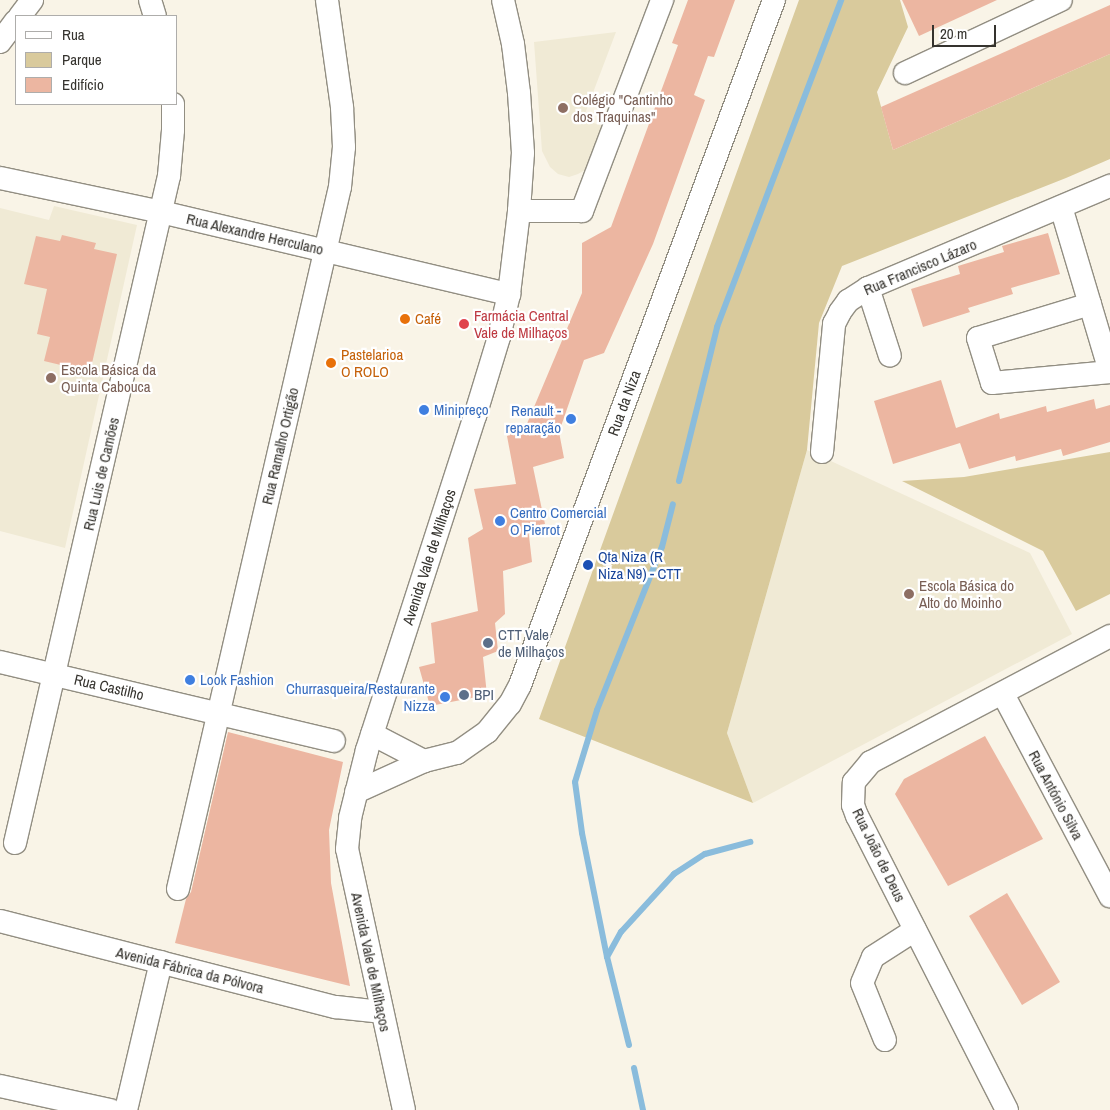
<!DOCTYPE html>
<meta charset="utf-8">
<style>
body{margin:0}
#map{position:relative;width:1110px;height:1110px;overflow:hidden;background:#f9f4e7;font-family:"Archivo Narrow",sans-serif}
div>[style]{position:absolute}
.built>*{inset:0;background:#f0ead5}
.green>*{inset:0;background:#d9ca9c}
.stream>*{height:6px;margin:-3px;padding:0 3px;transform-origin:3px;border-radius:3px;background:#8abcdc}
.building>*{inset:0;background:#ecb6a1}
.roads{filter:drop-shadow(1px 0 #928e82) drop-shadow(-1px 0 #928e82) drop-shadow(0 1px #928e82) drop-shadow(0 -1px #928e82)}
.minor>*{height:22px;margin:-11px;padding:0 11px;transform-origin:11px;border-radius:11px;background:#fff}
.dots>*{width:14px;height:14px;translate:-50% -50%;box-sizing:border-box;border:2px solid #fff;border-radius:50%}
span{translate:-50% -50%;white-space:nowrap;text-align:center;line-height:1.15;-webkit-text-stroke:4.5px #fff;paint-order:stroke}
.education-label{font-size:15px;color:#785e54}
.left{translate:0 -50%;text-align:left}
.street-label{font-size:15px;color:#35332e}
.health-label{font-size:15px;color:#be3a42}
.food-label{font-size:15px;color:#c56008}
.shop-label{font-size:15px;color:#366cbe}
.right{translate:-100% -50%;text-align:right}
.transit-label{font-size:15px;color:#164399}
.service-label{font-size:15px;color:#4e5e75}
.legend{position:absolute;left:15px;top:15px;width:162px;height:90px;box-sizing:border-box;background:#fff;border:1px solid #aeadab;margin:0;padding:6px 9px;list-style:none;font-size:15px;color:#35332e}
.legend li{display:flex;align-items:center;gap:10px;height:25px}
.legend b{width:25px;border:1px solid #aeadab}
.scale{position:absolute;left:932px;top:25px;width:64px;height:22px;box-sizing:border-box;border:2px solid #35332e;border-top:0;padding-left:6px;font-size:15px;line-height:18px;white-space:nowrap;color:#35332e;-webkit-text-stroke:4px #fff;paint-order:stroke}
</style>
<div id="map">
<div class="built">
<i style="clip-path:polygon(616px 32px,583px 119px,602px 126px,590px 162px,585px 170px,578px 174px,569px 177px,558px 174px,550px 167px,542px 151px,534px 42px)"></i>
<i style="clip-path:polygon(54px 206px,137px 225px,65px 548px,0 531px,0 208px,49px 220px)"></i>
<i style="clip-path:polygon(807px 450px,1030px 553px,1072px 634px,753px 803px,727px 733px)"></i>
</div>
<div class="green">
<i style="clip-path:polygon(799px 0,900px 0,908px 27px,877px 92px,893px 150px,1110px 54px,1110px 159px,1066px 178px,842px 266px,819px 323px,807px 450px,727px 733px,753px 803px,539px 719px)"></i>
<i style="clip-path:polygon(1110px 452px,1110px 594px,1076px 611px,1043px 551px,902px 481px,964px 477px)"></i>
</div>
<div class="stream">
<i style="left:679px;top:481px;width:159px;rotate:-76.1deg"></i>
<i style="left:717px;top:327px;width:350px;rotate:-69.2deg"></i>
<i style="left:607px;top:957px;width:29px;rotate:-61deg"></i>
<i style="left:621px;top:932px;width:79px;rotate:-47.6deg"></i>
<i style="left:674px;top:874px;width:37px;rotate:-33deg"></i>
<i style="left:705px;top:854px;width:47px;rotate:-14.9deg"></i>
<i style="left:629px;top:1045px;width:91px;rotate:-104deg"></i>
<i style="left:607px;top:957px;width:126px;rotate:-101.4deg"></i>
<i style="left:582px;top:833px;width:51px;rotate:-97.8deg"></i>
<i style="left:575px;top:782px;width:75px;rotate:-73deg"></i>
<i style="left:597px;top:710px;width:175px;rotate:-68.3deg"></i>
<i style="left:662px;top:547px;width:44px;rotate:-75.7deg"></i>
<i style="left:634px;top:1068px;width:43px;rotate:77.9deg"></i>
</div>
<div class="building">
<i style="clip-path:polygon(688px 0,735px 0,714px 57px,708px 56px,694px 95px,705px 100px,653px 244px,604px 353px,584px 360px,559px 432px,564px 458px,533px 467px,545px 524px,528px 527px,532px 562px,503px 571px,505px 614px,495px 623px,498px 651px,483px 657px,487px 695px,430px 706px,419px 667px,435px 663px,431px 623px,478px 611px,468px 538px,483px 529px,474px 489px,516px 484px,507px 436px,526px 426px,582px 293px,582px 243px,611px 227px,678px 45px,672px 43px)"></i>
<i style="clip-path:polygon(902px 0,997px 0,919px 36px)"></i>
<i style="clip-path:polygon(1110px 5px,1110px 54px,893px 150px,881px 107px)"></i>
<i style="clip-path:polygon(1048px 233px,1060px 274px,1011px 288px,1013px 294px,968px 308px,970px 312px,923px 327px,911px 289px,960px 274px,958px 266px,1004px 252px,1002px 246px)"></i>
<i style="clip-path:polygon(62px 235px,96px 243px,94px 249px,117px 254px,90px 372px,44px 361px,50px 337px,37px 334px,47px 289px,24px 284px,36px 236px,60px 241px)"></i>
<i style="clip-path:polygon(941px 380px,956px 428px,999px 413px,1000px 419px,1046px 406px,1047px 412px,1094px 399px,1096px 409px,1110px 405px,1110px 442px,1063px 456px,1061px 449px,1016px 461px,1015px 456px,969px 469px,960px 443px,893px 464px,874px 401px)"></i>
<i style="clip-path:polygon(228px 732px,343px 762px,329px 830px,331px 883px,350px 986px,175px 943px,186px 899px,191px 892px)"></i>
<i style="clip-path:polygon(985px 736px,1043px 839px,948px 886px,895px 794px,904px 779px)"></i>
<i style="clip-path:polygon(1007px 893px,1060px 982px,1022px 1005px,969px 916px)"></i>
</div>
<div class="roads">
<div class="minor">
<i style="left:150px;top:0;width:17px;rotate:73deg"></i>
<i style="left:20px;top:16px;width:20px;rotate:-53deg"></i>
<i style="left:0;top:42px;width:26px;rotate:-53deg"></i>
<i style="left:905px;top:73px;width:172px;rotate:-25.1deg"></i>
<i style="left:0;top:178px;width:165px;rotate:11.9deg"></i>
<i style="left:161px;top:212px;width:358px;rotate:13.3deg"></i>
<i style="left:1061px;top:207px;width:171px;rotate:73.4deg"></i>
<i style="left:519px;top:211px;width:63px"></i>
<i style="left:582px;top:211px;width:226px;rotate:-69.2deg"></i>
<i style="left:868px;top:288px;width:71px;rotate:72.1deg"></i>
<i style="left:1090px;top:304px;width:117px;rotate:163.1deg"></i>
<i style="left:978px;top:338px;width:47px;rotate:72.7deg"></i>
<i style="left:992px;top:383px;width:119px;rotate:-5.3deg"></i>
<i style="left:822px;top:452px;width:129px;rotate:-84.6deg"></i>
<i style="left:834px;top:324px;width:13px;rotate:-63deg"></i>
<i style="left:840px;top:312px;width:14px;rotate:-54deg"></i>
<i style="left:848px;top:301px;width:24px;rotate:-33deg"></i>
<i style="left:868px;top:288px;width:263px;rotate:-22.9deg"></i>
<i style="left:0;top:662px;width:343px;rotate:13.3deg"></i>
<i style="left:1003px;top:694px;width:229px;rotate:62.1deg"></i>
<i style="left:372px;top:734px;width:59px;rotate:27.4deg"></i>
<i style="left:356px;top:792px;width:75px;rotate:-24.5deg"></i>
<i style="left:424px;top:761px;width:34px;rotate:-14deg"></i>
<i style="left:457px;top:753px;width:37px;rotate:-35deg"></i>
<i style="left:487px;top:732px;width:36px;rotate:-51deg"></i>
<i style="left:510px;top:704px;width:21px;rotate:-62deg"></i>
<i style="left:520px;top:685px;width:731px;rotate:-69.66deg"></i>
<i style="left:15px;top:843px;width:685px;rotate:-77deg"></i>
<i style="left:169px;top:176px;width:46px;rotate:-85deg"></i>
<i style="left:173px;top:130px;width:26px;rotate:-90deg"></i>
<i style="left:178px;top:889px;width:720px;rotate:-77.01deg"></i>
<i style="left:340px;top:187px;width:40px;rotate:-84.3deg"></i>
<i style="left:344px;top:147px;width:40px;rotate:-92.9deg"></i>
<i style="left:342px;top:107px;width:108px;rotate:-98deg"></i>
<i style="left:0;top:921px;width:347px;rotate:14.4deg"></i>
<i style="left:336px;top:1007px;width:45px;rotate:6.3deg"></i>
<i style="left:885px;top:1040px;width:61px;rotate:-112deg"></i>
<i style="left:862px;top:983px;width:28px;rotate:-67deg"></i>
<i style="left:873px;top:957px;width:50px;rotate:-32.7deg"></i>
<i style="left:0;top:1086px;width:113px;rotate:12.3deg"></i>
<i style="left:126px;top:1110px;width:152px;rotate:-76.7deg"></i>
<i style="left:404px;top:1110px;width:267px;rotate:-102.3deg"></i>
<i style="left:347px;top:849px;width:31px;rotate:-84deg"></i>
<i style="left:350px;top:818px;width:70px;rotate:-76deg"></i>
<i style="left:367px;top:750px;width:351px;rotate:-72.1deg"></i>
<i style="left:475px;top:416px;width:83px;rotate:-73.1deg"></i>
<i style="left:499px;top:337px;width:44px;rotate:-76.9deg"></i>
<i style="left:509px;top:294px;width:84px;rotate:-83.1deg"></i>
<i style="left:519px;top:211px;width:58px;rotate:-86.1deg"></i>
<i style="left:523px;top:153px;width:60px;rotate:-93.8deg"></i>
<i style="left:519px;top:93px;width:49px;rotate:-97deg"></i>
<i style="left:513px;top:44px;width:45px;rotate:-102.8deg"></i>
<i style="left:1007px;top:1110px;width:330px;rotate:-117deg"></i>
<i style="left:857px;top:816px;width:12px;rotate:-110deg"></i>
<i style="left:853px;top:805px;width:23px;rotate:-88deg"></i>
<i style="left:854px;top:782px;width:26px;rotate:-50deg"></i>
<i style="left:871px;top:762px;width:270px;rotate:-27.8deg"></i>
</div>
</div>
<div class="dots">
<i style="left:563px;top:108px;background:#8d6e63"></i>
<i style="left:405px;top:319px;background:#e8710a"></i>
<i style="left:464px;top:324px;background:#e0444e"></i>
<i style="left:331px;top:363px;background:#e8710a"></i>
<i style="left:51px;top:378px;background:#8d6e63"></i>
<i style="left:424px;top:410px;background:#3f7fe0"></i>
<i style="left:571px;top:419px;background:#3f7fe0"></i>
<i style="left:500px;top:521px;background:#3f7fe0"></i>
<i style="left:588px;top:565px;background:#1a4fb4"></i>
<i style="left:909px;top:594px;background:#8d6e63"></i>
<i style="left:488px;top:643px;background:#5c6f8a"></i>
<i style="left:190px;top:680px;background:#3f7fe0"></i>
<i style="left:464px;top:695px;background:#5c6f8a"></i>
<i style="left:445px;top:697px;background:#3f7fe0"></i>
</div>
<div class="education-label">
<span class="left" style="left:573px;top:108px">Colégio "Cantinho<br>dos Traquinas"</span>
<span class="left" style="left:61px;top:378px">Escola Básica da<br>Quinta Cabouca</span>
<span class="left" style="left:919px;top:594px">Escola Básica do<br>Alto do Moinho</span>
</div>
<div class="street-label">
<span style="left:255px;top:234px;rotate:13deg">Rua Alexandre Herculano</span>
<span style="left:920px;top:267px;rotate:-23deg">Rua Francisco Lázaro</span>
<span style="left:624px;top:403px;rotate:-70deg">Rua da Niza</span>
<span style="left:280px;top:446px;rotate:-77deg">Rua Ramalho Ortigão</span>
<span style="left:101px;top:474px;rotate:-77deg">Rua Luis de Camões</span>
<span style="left:429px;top:557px;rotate:-72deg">Avenida Vale de Milhaços</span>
<span style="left:109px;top:687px;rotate:13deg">Rua Castilho</span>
<span style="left:1056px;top:795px;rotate:62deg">Rua António Silva</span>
<span style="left:879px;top:855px;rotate:64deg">Rua João de Deus</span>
<span style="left:371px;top:962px;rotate:78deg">Avenida Vale de Milhaços</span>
<span style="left:190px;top:970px;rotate:14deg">Avenida Fábrica da Pólvora</span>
</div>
<div class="health-label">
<span class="left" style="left:474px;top:324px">Farmácia Central<br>Vale de Milhaços</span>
</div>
<div class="food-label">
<span class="left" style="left:415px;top:319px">Café</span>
<span class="left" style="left:341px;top:363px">Pastelarioa<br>O ROLO</span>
</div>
<div class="shop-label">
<span class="left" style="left:434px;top:410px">Minipreço</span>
<span class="right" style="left:561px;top:419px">Renault -<br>reparação</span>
<span class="left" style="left:510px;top:521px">Centro Comercial<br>O Pierrot</span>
<span class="left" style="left:200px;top:680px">Look Fashion</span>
<span class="right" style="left:435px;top:697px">Churrasqueira/Restaurante<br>Nizza</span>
</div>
<div class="transit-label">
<span class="left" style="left:598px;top:565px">Qta Niza (R<br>Niza N9) - CTT</span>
</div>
<div class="service-label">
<span class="left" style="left:498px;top:643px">CTT Vale<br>de Milhaços</span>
<span class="left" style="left:474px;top:695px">BPI</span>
</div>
<ul class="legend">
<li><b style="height:6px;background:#fff"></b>Rua</li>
<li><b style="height:14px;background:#d9ca9c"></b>Parque</li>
<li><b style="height:14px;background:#ecb6a1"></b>Edifício</li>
</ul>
<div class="scale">20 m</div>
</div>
